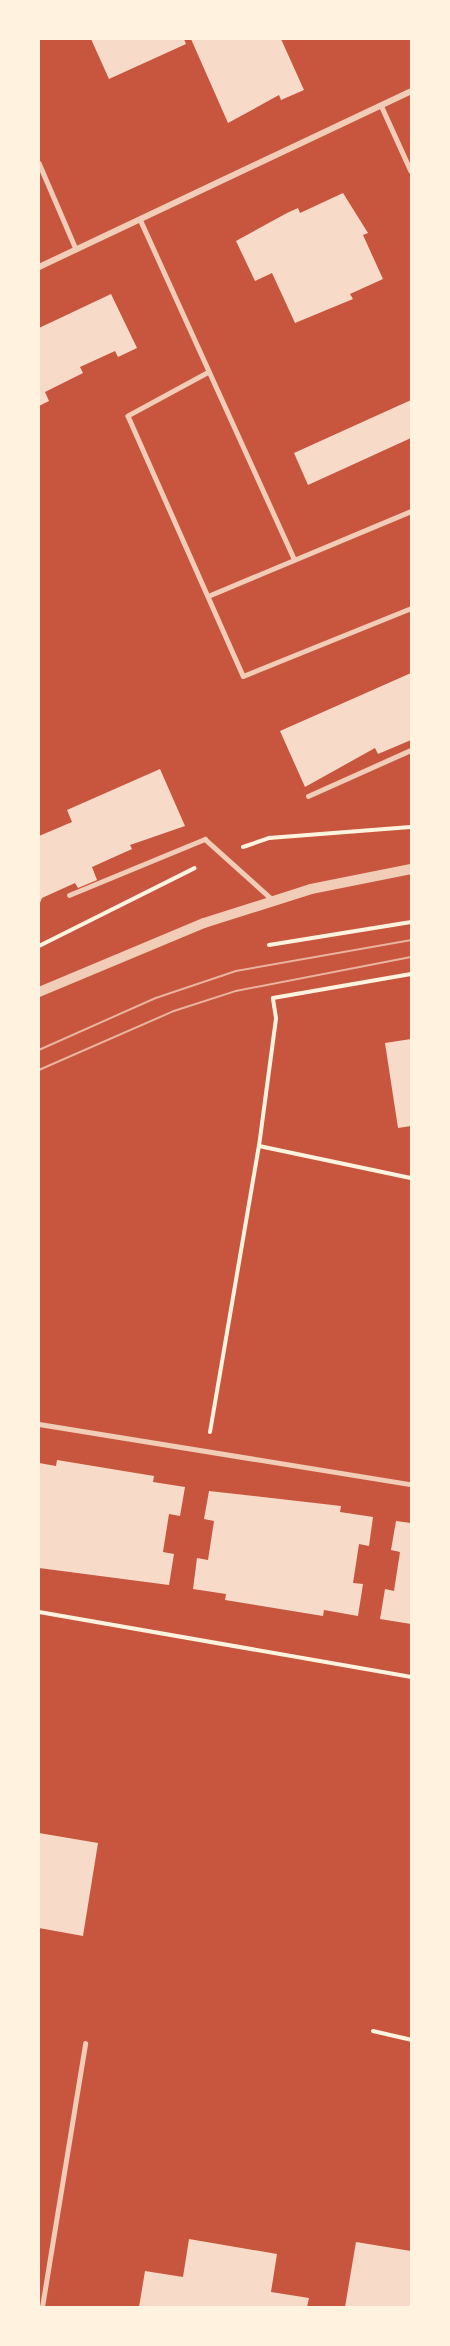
<!DOCTYPE html>
<style>
body{margin:0}
#map{position:relative;width:450px;height:2346px;overflow:hidden;background:#c8553d;font-family:"Sofia Sans Condensed",sans-serif}
div>[style]{position:absolute}
.building>*{inset:0;background:#f7dbc8}
.path>*{height:4px;margin:-2px;padding:0 2px;transform-origin:2px;border-radius:2px;background:#fff3e0}
.service>*{height:4.5px;margin:-2.25px;padding:0 2.25px;transform-origin:2.25px;border-radius:2.25px;background:#f1ccb7}
.minor>*{height:6px;margin:-3px;padding:0 3px;transform-origin:3px;border-radius:3px;background:#f1ccb7}
.tertiary>*{height:10px;margin:-5px;padding:0 5px;transform-origin:5px;border-radius:5px;background:#f1ccb7}
.tram>*{height:1.5px;margin:-0.75px;padding:0 0.75px;transform-origin:0.75px;border-radius:0.75px;background:#e9b49f}
span{translate:-50% -50%;white-space:nowrap;text-align:center;line-height:1.15;-webkit-text-stroke:6px #fff3e0;paint-order:stroke}
.frame{position:absolute;inset:0;border:40px solid #fff3e0;pointer-events:none}
</style>
<div id="map">
<div class="building">
<i style="clip-path:polygon(91px 39px,184px 39px,186px 44px,109px 79px)"></i>
<i style="clip-path:polygon(191px 39px,281px 39px,304px 90px,281px 100px,279px 95px,228px 123px)"></i>
<i style="clip-path:polygon(343px 193px,368px 233px,363px 235px,383px 279px,350px 294px,353px 299px,295px 323px,272px 273px,255px 281px,236px 241px,287px 213px,298px 208px,300px 213px)"></i>
<i style="clip-path:polygon(111px 294px,137px 348px,118px 357px,115px 351px,80px 367px,83px 373px,45px 392px,49px 401px,39px 406px,39px 328px)"></i>
<i style="clip-path:polygon(411px 400px,411px 438px,308px 485px,294px 453px)"></i>
<i style="clip-path:polygon(411px 673px,411px 740px,378px 754px,375px 748px,305px 787px,280px 731px)"></i>
<i style="clip-path:polygon(160px 769px,185px 826px,130px 845px,132px 849px,92px 867px,97px 880px,78px 888px,75px 883px,42px 898px,39px 905px,39px 836px,72px 822px,67px 810px)"></i>
<i style="clip-path:polygon(411px 1039px,411px 1126px,398px 1128px,385px 1043px)"></i>
<i style="clip-path:polygon(57px 1460px,154px 1476px,153px 1482px,185px 1487px,180px 1516px,169px 1514px,163px 1552px,174px 1554px,169px 1585px,39px 1568px,39px 1463px,56px 1466px)"></i>
<i style="clip-path:polygon(209px 1491px,341px 1506px,340px 1512px,373px 1517px,369px 1546px,359px 1544px,353px 1583px,363px 1584px,358px 1616px,324px 1610px,323px 1616px,225px 1600px,226px 1594px,193px 1589px,197px 1558px,208px 1560px,214px 1521px,204px 1519px)"></i>
<i style="clip-path:polygon(396px 1521px,411px 1523px,411px 1624px,380px 1619px,385px 1589px,394px 1591px,400px 1552px,391px 1550px)"></i>
<i style="clip-path:polygon(39px 1833px,98px 1843px,83px 1936px,39px 1928px)"></i>
<i style="clip-path:polygon(189px 2239px,277px 2254px,271px 2292px,309px 2298px,307px 2307px,139px 2307px,145px 2271px,183px 2277px)"></i>
<i style="clip-path:polygon(356px 2242px,411px 2251px,411px 2307px,345px 2307px)"></i>
</div>
<div class="path">
<i style="left:243px;top:847px;width:28px;rotate:-19deg"></i>
<i style="left:269px;top:838px;width:142px;rotate:-4.4deg"></i>
<i style="left:269px;top:945px;width:144px;rotate:-9.2deg"></i>
<i style="left:39px;top:946px;width:174px;rotate:-26.6deg"></i>
<i style="left:259px;top:1146px;width:129px;rotate:-82.4deg"></i>
<i style="left:276px;top:1018px;width:20px;rotate:-99deg"></i>
<i style="left:273px;top:998px;width:140px;rotate:-9.9deg"></i>
<i style="left:210px;top:1432px;width:290px;rotate:-80.3deg"></i>
<i style="left:259px;top:1146px;width:155px;rotate:11.9deg"></i>
<i style="left:39px;top:1612px;width:378px;rotate:9.9deg"></i>
<i style="left:373px;top:2031px;width:39px;rotate:13deg"></i>
</div>
<div class="service">
<i style="left:381px;top:105px;width:72px;rotate:65.6deg"></i>
<i style="left:39px;top:163px;width:94px;rotate:66.7deg"></i>
<i style="left:140px;top:219px;width:373px;rotate:65.6deg"></i>
<i style="left:209px;top:372px;width:92px;rotate:151.5deg"></i>
<i style="left:128px;top:416px;width:284px;rotate:66.1deg"></i>
<i style="left:243px;top:676px;width:181px;rotate:-22deg"></i>
<i style="left:208px;top:596px;width:220px;rotate:-22.7deg"></i>
<i style="left:308px;top:796px;width:113px;rotate:-24.1deg"></i>
<i style="left:69px;top:895px;width:147px;rotate:-22.4deg"></i>
<i style="left:205px;top:839px;width:91px;rotate:41.9deg"></i>
<i style="left:39px;top:1424px;width:377px;rotate:9.2deg"></i>
<i style="left:42px;top:2307px;width:267px;rotate:-80.7deg"></i>
</div>
<div class="minor">
<i style="left:39px;top:267px;width:412px;rotate:-25.3deg"></i>
</div>
<div class="tertiary">
<i style="left:39px;top:992px;width:179px;rotate:-22.7deg"></i>
<i style="left:204px;top:923px;width:112px;rotate:-17.6deg"></i>
<i style="left:311px;top:889px;width:102px;rotate:-11.3deg"></i>
</div>
<div class="tram">
<i style="left:39px;top:1050px;width:128px;rotate:-24deg"></i>
<i style="left:156px;top:998px;width:84px;rotate:-18.6deg"></i>
<i style="left:236px;top:971px;width:178px;rotate:-10deg"></i>
<i style="left:39px;top:1070px;width:147px;rotate:-23.6deg"></i>
<i style="left:174px;top:1011px;width:65px;rotate:-17.9deg"></i>
<i style="left:236px;top:991px;width:178px;rotate:-11deg"></i>
</div>
<div class="frame"></div>
</div>
